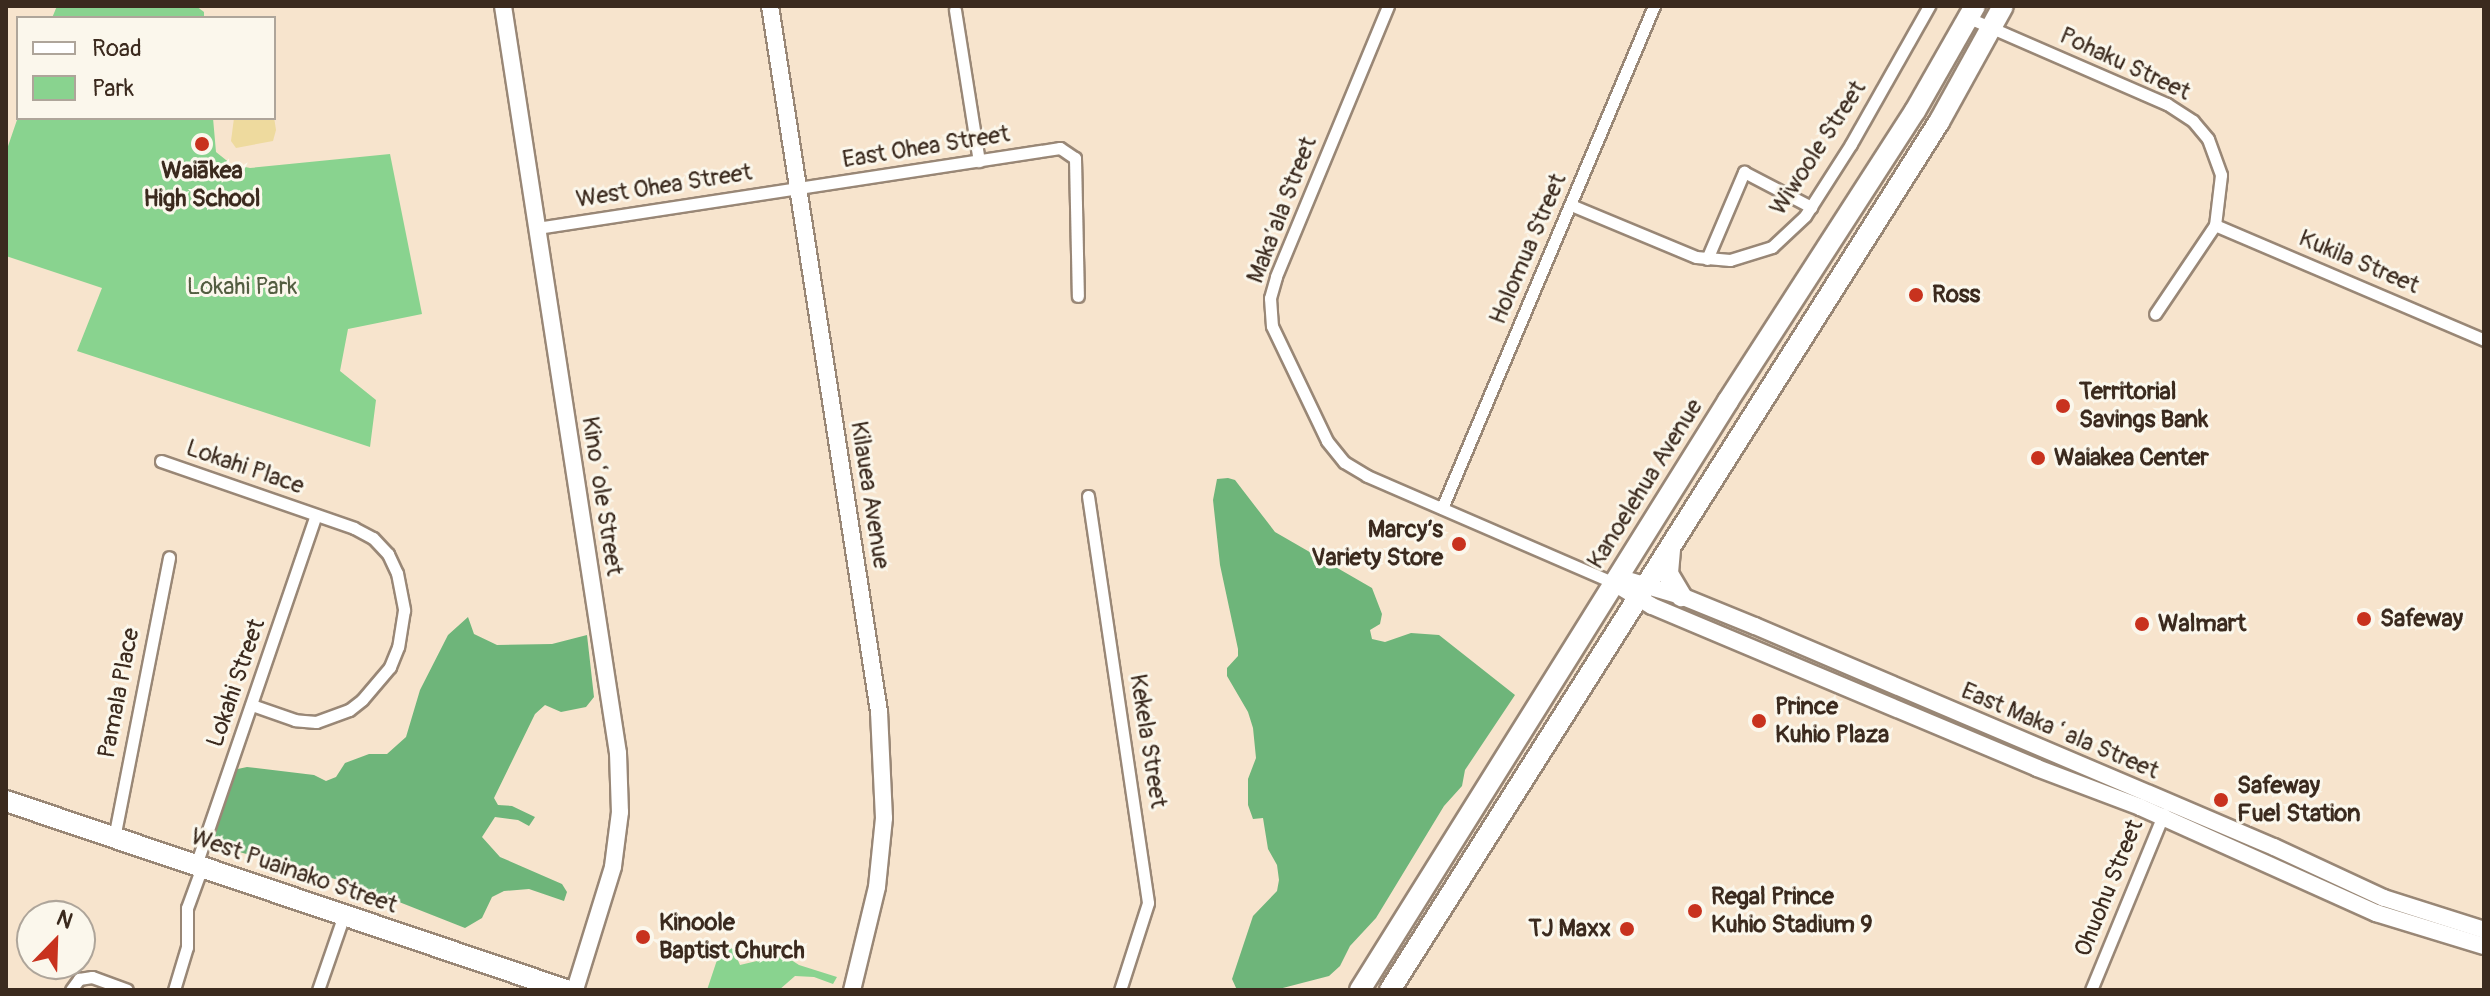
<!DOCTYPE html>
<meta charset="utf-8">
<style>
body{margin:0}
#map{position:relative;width:2490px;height:996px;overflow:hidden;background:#f7e4cd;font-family:Pangolin,sans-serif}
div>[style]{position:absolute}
.green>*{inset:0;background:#89d38f}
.forest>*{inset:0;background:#6eb57a}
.sand>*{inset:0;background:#eeda9e}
.roads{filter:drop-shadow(2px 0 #998776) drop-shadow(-2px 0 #998776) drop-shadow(0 2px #998776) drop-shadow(0 -2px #998776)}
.street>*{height:11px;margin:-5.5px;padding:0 5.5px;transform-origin:5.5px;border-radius:5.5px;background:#fff}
.secondary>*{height:16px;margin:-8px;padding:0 8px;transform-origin:8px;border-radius:8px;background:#fff}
.highway>*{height:20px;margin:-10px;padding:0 10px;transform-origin:10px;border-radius:10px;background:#fff}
.dots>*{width:22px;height:22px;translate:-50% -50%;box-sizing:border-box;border:4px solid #fbf7ec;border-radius:50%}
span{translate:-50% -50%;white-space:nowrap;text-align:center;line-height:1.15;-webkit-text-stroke:6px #fbf7ec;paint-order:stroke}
.street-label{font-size:24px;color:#3b2a1e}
.poi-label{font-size:24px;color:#3b2a1e;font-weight:700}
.left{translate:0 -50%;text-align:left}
.right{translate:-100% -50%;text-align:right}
.park-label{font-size:24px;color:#525d40}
.frame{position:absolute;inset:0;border:8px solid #3b2a1e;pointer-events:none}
.legend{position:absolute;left:16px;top:16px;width:260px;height:104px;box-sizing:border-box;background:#fbf7ec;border:2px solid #aea59a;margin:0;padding:10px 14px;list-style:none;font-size:24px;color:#3b2a1e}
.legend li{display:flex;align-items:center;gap:16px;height:40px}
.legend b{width:40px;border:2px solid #aea59a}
.north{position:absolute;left:16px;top:900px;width:80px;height:80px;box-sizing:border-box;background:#fbf7ec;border:2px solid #aea59a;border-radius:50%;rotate:23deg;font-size:22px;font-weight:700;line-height:32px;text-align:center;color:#3b2a1e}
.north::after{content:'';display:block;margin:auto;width:28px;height:36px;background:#c8321e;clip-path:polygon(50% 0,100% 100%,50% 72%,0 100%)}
</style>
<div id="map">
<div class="green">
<i style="clip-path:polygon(57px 6px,196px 6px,204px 12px,204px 18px,52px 18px)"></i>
<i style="clip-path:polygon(18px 117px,213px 118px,216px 152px,231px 164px,250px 168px,390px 154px,422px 314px,348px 329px,340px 371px,376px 400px,370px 447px,77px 351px,102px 288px,6px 256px,6px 152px)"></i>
<i style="clip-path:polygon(722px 945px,733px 949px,740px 965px,761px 960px,761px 952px,782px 954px,799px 965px,837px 977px,833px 984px,814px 977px,795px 976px,779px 990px,707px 990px)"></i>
</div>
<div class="forest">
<i style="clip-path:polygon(1228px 478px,1235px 480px,1275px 532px,1372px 588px,1382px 614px,1380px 624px,1370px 630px,1372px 639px,1385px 642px,1411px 633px,1439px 635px,1515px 695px,1465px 770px,1462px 786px,1444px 806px,1376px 918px,1350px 946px,1340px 966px,1329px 976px,1275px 990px,1237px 990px,1232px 979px,1253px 916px,1277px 891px,1279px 880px,1277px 865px,1268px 849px,1263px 818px,1253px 819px,1248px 805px,1248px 779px,1256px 758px,1253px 728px,1248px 712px,1227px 676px,1227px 668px,1238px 656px,1238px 649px,1220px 565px,1213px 500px,1217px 479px)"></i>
<i style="clip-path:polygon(468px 617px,474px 634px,497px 645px,552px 644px,587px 635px,594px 697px,586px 707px,561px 712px,545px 705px,535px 714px,494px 798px,498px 805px,512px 806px,535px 817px,529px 826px,518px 820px,495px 817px,482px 837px,500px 857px,562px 884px,567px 892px,564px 901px,529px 889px,504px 891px,492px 897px,482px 918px,465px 928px,356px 885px,215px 845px,215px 831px,233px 770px,247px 767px,314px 775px,326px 781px,336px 777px,345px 763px,369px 754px,387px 754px,406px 737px,420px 690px,448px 635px)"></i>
</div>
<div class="sand">
<i style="clip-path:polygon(234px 118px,274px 117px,276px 130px,273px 141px,236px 148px,231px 141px)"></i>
</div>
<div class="roads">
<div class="street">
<i style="left:1388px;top:6px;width:293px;rotate:112.5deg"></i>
<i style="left:1276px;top:277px;width:22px;rotate:106deg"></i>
<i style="left:1270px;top:298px;width:28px;rotate:86deg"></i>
<i style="left:1272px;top:326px;width:127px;rotate:64.4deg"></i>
<i style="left:1327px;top:441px;width:27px;rotate:51deg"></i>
<i style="left:1344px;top:462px;width:27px;rotate:31deg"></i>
<i style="left:1367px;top:476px;width:269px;rotate:23.4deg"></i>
<i style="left:955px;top:10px;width:153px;rotate:81deg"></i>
<i style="left:1969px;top:18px;width:216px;rotate:23.5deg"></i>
<i style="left:2167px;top:104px;width:31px;rotate:33deg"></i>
<i style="left:2193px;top:121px;width:23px;rotate:50deg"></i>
<i style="left:2208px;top:139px;width:38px;rotate:70deg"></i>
<i style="left:2221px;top:175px;width:50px;rotate:96.8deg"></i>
<i style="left:2215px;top:225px;width:107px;rotate:124deg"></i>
<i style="left:1571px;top:205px;width:135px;rotate:22.6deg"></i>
<i style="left:1696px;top:257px;width:34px;rotate:5deg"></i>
<i style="left:1730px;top:260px;width:44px;rotate:-17.2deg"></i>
<i style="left:1772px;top:247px;width:45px;rotate:-43.2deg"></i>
<i style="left:1805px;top:216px;width:85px;rotate:-57.4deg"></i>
<i style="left:1851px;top:144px;width:159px;rotate:-60.5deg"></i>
<i style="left:2215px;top:225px;width:293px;rotate:23.1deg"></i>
<i style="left:537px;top:228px;width:529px;rotate:-8.7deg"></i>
<i style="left:1060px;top:148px;width:18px;rotate:34deg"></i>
<i style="left:1075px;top:158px;width:138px;rotate:88.8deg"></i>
<i style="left:1707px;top:259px;width:95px;rotate:-67deg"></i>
<i style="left:1744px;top:172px;width:76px;rotate:27.6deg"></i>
<i style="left:161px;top:461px;width:204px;rotate:19.1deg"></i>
<i style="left:354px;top:528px;width:21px;rotate:28deg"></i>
<i style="left:373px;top:538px;width:22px;rotate:47deg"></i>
<i style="left:388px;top:554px;width:21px;rotate:65deg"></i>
<i style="left:397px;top:573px;width:38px;rotate:79deg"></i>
<i style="left:404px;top:610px;width:37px;rotate:99deg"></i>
<i style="left:398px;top:647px;width:22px;rotate:112deg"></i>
<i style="left:390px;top:667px;width:43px;rotate:130.3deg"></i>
<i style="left:362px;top:700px;width:16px;rotate:142deg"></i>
<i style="left:349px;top:710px;width:35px;rotate:160deg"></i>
<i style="left:316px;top:722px;width:21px;rotate:-175deg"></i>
<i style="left:295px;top:720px;width:46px;rotate:-160.8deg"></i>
<i style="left:1088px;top:496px;width:411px;rotate:81.6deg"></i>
<i style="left:1148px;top:903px;width:91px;rotate:107.8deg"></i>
<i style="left:1442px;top:508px;width:545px;rotate:-67.11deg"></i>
<i style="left:114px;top:838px;width:286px;rotate:-78.9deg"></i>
<i style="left:196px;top:865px;width:370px;rotate:-71.1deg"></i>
<i style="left:71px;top:990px;width:14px;rotate:-54deg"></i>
<i style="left:79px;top:979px;width:13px;rotate:-9deg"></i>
<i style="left:92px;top:977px;width:37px;rotate:20deg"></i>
<i style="left:174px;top:990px;width:45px;rotate:-73.2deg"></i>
<i style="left:187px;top:947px;width:39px;rotate:-90deg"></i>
<i style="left:187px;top:908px;width:44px;rotate:-69.9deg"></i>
<i style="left:318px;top:990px;width:79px;rotate:-70.9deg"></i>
<i style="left:2091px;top:990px;width:191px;rotate:-67.6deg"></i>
</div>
<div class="secondary">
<i style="left:503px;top:6px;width:756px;rotate:81.25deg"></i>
<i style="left:618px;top:753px;width:59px;rotate:88.1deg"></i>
<i style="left:620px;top:812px;width:55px;rotate:97.3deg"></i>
<i style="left:613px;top:867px;width:129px;rotate:107.2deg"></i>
<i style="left:770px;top:6px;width:714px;rotate:81.22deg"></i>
<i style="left:879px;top:712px;width:106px;rotate:87.3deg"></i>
<i style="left:884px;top:818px;width:69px;rotate:95.8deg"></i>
<i style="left:877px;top:887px;width:106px;rotate:103.6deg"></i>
<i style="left:1617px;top:577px;width:67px;rotate:16.5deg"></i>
<i style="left:1681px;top:596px;width:80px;rotate:22.1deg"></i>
<i style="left:1755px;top:626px;width:564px;rotate:23.07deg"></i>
<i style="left:2274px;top:847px;width:121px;rotate:24.9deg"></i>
<i style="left:2384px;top:898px;width:105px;rotate:17.7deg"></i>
<i style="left:1614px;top:583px;width:44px;rotate:31.2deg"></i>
<i style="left:1652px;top:606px;width:418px;rotate:22.8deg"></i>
<i style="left:2037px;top:768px;width:110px;rotate:20.7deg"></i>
<i style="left:2140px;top:807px;width:259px;rotate:24.2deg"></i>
<i style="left:2376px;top:913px;width:113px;rotate:17deg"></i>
</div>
<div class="highway">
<i style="left:1670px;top:550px;width:24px;rotate:95deg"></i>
<i style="left:1668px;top:574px;width:26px;rotate:59deg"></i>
<i style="left:6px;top:801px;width:591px;rotate:18.65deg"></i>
<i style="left:1360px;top:990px;width:695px;rotate:-58deg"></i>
<i style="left:1728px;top:401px;width:345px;rotate:-57.2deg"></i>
<i style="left:1915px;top:111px;width:121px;rotate:-60.3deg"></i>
<i style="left:1390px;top:990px;width:1027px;rotate:-57.69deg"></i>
<i style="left:1939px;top:122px;width:132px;rotate:-61.1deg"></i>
</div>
</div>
<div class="dots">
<i style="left:202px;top:144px;background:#c8321e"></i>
<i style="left:1916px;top:295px;background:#c8321e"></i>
<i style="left:2063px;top:406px;background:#c8321e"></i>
<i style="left:2038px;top:458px;background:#c8321e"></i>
<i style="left:1459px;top:544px;background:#c8321e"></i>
<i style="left:2364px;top:619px;background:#c8321e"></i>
<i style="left:2142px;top:624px;background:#c8321e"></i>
<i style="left:1759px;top:721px;background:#c8321e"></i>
<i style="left:2221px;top:800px;background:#c8321e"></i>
<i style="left:1695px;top:911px;background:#c8321e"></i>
<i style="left:1627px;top:929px;background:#c8321e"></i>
<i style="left:643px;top:937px;background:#c8321e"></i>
</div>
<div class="street-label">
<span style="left:2125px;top:64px;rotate:25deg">Pohaku Street</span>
<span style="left:926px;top:147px;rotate:-9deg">East Ohea Street</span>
<span style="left:1818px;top:148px;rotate:-57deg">Wiwoole Street</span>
<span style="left:664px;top:186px;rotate:-9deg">West Ohea Street</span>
<span style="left:1282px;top:210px;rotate:-69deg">Maka‘ala Street</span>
<span style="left:1528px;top:249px;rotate:-67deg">Holomua Street</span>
<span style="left:2359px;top:262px;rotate:23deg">Kukila Street</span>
<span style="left:245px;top:467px;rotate:19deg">Lokahi Place</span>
<span style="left:1645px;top:484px;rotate:-58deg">Kanoelehua Avenue</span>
<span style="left:870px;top:495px;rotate:81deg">Kilauea Avenue</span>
<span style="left:602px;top:496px;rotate:81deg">Kinoʻole Street</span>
<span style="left:236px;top:683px;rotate:-71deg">Lokahi Street</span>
<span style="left:119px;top:693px;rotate:-79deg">Pamala Place</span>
<span style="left:2060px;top:731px;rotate:23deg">East Makaʻala Street</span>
<span style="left:1148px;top:741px;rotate:81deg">Kekela Street</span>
<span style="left:294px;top:871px;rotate:19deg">West Puainako Street</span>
<span style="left:2109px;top:888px;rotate:-68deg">Ohuohu Street</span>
</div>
<div class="poi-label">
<span style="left:202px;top:185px">Waiākea<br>High School</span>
<span class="left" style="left:1932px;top:295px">Ross</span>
<span class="left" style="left:2079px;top:406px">Territorial<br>Savings Bank</span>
<span class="left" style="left:2054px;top:458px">Waiakea Center</span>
<span class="right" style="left:1443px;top:544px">Marcy’s<br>Variety Store</span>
<span class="left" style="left:2380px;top:619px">Safeway</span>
<span class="left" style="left:2158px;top:624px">Walmart</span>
<span class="left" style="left:1775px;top:721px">Prince<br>Kuhio Plaza</span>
<span class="left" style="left:2237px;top:800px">Safeway<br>Fuel Station</span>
<span class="left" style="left:1711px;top:911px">Regal Prince<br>Kuhio Stadium 9</span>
<span class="left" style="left:659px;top:937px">Kinoole<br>Baptist Church</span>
<span class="right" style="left:1611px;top:929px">TJ Maxx</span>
</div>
<div class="park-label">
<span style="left:242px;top:287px">Lokahi Park</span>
</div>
<div class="frame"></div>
<ul class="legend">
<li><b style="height:10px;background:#fff"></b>Road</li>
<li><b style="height:22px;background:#89d38f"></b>Park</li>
</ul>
<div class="north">N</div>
</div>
